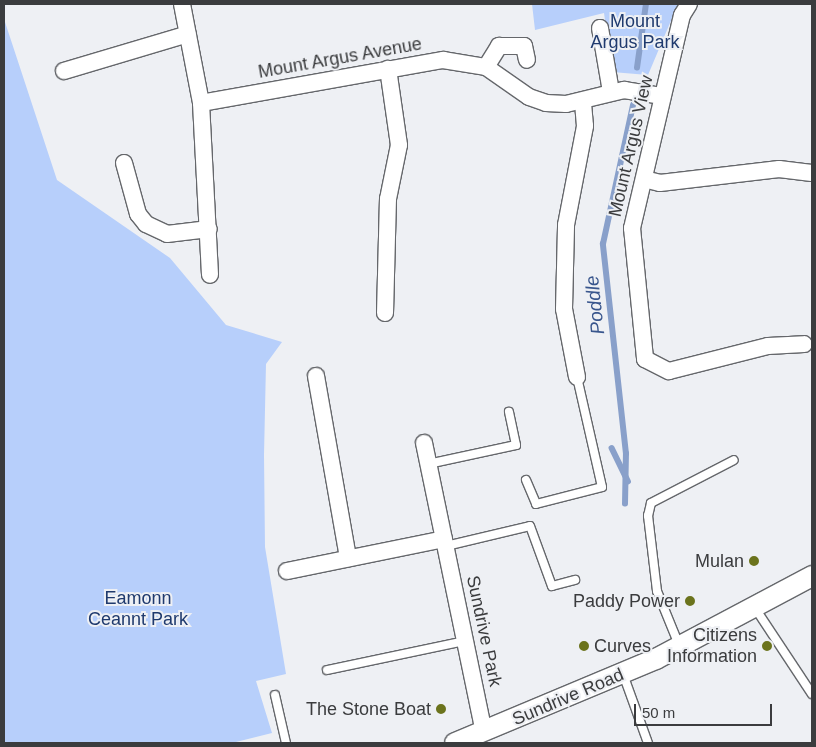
<!DOCTYPE html>
<style>
body{margin:0}
#map{position:relative;width:816px;height:747px;overflow:hidden;background:#eef0f4;font-family:Helvetica,sans-serif}
div>[style]{position:absolute}
.green>*{inset:0;background:#b7cffb}
.stream>*{height:5.5px;margin:-2.75px;padding:0 2.75px;transform-origin:2.75px;border-radius:2.75px;background:#89a0ca}
.roads{filter:drop-shadow(1px 0 #65676b) drop-shadow(-1px 0 #65676b) drop-shadow(0 1px #65676b) drop-shadow(0 -1px #65676b)}
.service>*{height:8px;margin:-4px;padding:0 4px;transform-origin:4px;border-radius:4px;background:#fff}
.minor>*{height:16px;margin:-8px;padding:0 8px;transform-origin:8px;border-radius:8px;background:#fff}
.tertiary>*{height:20px;margin:-10px;padding:0 10px;transform-origin:10px;border-radius:10px;background:#fff}
.dots>*{width:14px;height:14px;translate:-50% -50%;box-sizing:border-box;border:2px solid #eef0f4;border-radius:50%}
span{translate:-50% -50%;white-space:nowrap;text-align:center;line-height:1.15;-webkit-text-stroke:4px #eef0f4;paint-order:stroke}
.park-label{font-size:18px;color:#1f3a6e}
.street-label{font-size:18px;color:#3b3c3e}
.poi-label{font-size:18px;color:#3b3c3e}
.right{translate:-100% -50%;text-align:right}
.left{translate:0 -50%;text-align:left}
.water-label{font-size:19px;color:#39568d;font-style:italic}
.frame{position:absolute;inset:0;border:5px solid #3b3c3e;pointer-events:none}
.scale{position:absolute;left:634px;top:704px;width:138px;height:22px;box-sizing:border-box;border:2px solid #3b3c3e;border-top:0;padding-left:6px;font-size:15px;line-height:18px;white-space:nowrap;color:#3b3c3e;-webkit-text-stroke:4px #eef0f4;paint-order:stroke}
</style>
<div id="map">
<div class="green">
<i style="clip-path:polygon(532px 4px,678px 4px,648px 75px,612px 72px,604px 13px,535px 30px)"></i>
<i style="clip-path:polygon(4px 19px,57px 180px,170px 258px,226px 325px,282px 342px,266px 364px,264px 455px,265px 547px,286px 674px,256px 681px,272px 733px,232px 743px,4px 743px)"></i>
</div>
<div class="stream">
<i style="left:637px;top:68px;width:65px;rotate:-82deg"></i>
<i style="left:612px;top:448px;width:37px;rotate:64deg"></i>
<i style="left:625px;top:504px;width:50px;rotate:-88.9deg"></i>
<i style="left:626px;top:454px;width:211px;rotate:-96.3deg"></i>
<i style="left:603px;top:244px;width:142px;rotate:-77.8deg"></i>
</div>
<div class="roads">
<div class="service">
<i style="left:428px;top:464px;width:90px;rotate:-12.2deg"></i>
<i style="left:516px;top:445px;width:34px;rotate:-102deg"></i>
<i style="left:526px;top:480px;width:26px;rotate:67deg"></i>
<i style="left:536px;top:504px;width:68px;rotate:-14.4deg"></i>
<i style="left:602px;top:487px;width:113px;rotate:-102.8deg"></i>
<i style="left:446px;top:546px;width:86px;rotate:-13.4deg"></i>
<i style="left:530px;top:526px;width:64px;rotate:69.9deg"></i>
<i style="left:552px;top:586px;width:24px;rotate:-15deg"></i>
<i style="left:755px;top:608px;width:103px;rotate:56.5deg"></i>
<i style="left:679px;top:645px;width:58px;rotate:-112.2deg"></i>
<i style="left:657px;top:591px;width:76px;rotate:-96.8deg"></i>
<i style="left:648px;top:516px;width:13px;rotate:-77deg"></i>
<i style="left:651px;top:503px;width:93px;rotate:-27.4deg"></i>
<i style="left:327px;top:670px;width:141px;rotate:-11.9deg"></i>
<i style="left:623px;top:674px;width:73px;rotate:70.1deg"></i>
<i style="left:275px;top:695px;width:49px;rotate:77.1deg"></i>
</div>
<div class="minor">
<i style="left:182px;top:4px;width:101px;rotate:79.1deg"></i>
<i style="left:201px;top:103px;width:172px;rotate:87deg"></i>
<i style="left:689px;top:4px;width:13px;rotate:122deg"></i>
<i style="left:682px;top:15px;width:219px;rotate:103.2deg"></i>
<i style="left:632px;top:228px;width:132px;rotate:84.3deg"></i>
<i style="left:645px;top:359px;width:27px;rotate:27deg"></i>
<i style="left:669px;top:371px;width:102px;rotate:-14.2deg"></i>
<i style="left:768px;top:346px;width:36px;rotate:-3deg"></i>
<i style="left:600px;top:28px;width:65px;rotate:80.2deg"></i>
<i style="left:486px;top:67px;width:25px;rotate:-58deg"></i>
<i style="left:499px;top:46px;width:25px"></i>
<i style="left:524px;top:46px;width:14px;rotate:78deg"></i>
<i style="left:64px;top:71px;width:129px;rotate:-16.6deg"></i>
<i style="left:201px;top:103px;width:246px;rotate:-10.1deg"></i>
<i style="left:443px;top:60px;width:44px;rotate:9.2deg"></i>
<i style="left:486px;top:67px;width:52px;rotate:34.9deg"></i>
<i style="left:529px;top:97px;width:18px;rotate:19deg"></i>
<i style="left:546px;top:103px;width:20px;rotate:3deg"></i>
<i style="left:566px;top:104px;width:60px;rotate:-13.6deg"></i>
<i style="left:624px;top:90px;width:39px;rotate:9deg"></i>
<i style="left:124px;top:163px;width:53px;rotate:74.6deg"></i>
<i style="left:138px;top:214px;width:13px;rotate:51deg"></i>
<i style="left:146px;top:224px;width:23px;rotate:25deg"></i>
<i style="left:167px;top:234px;width:42px;rotate:-6.8deg"></i>
<i style="left:644px;top:179px;width:16px;rotate:14deg"></i>
<i style="left:660px;top:183px;width:120px;rotate:-6.7deg"></i>
<i style="left:779px;top:169px;width:33px;rotate:7deg"></i>
<i style="left:385px;top:313px;width:114px;rotate:-88.5deg"></i>
<i style="left:388px;top:199px;width:55px;rotate:-78.5deg"></i>
<i style="left:399px;top:145px;width:77px;rotate:-98.2deg"></i>
<i style="left:316px;top:376px;width:185px;rotate:80deg"></i>
<i style="left:577px;top:377px;width:69px;rotate:-100.8deg"></i>
<i style="left:564px;top:309px;width:84px;rotate:-88.6deg"></i>
<i style="left:566px;top:225px;width:101px;rotate:-79.1deg"></i>
<i style="left:585px;top:126px;width:25px;rotate:-95deg"></i>
<i style="left:424px;top:443px;width:295px;rotate:78.3deg"></i>
<i style="left:287px;top:571px;width:160px;rotate:-11.5deg"></i>
</div>
<div class="tertiary">
<i style="left:455px;top:743px;width:218px;rotate:-22.7deg"></i>
<i style="left:656px;top:659px;width:177px;rotate:-28deg"></i>
</div>
</div>
<div class="dots">
<i style="left:754px;top:561px;background:#6b731c"></i>
<i style="left:690px;top:601px;background:#6b731c"></i>
<i style="left:584px;top:646px;background:#6b731c"></i>
<i style="left:767px;top:646px;background:#6b731c"></i>
<i style="left:441px;top:709px;background:#6b731c"></i>
</div>
<div class="park-label">
<span style="left:635px;top:32px">Mount<br>Argus Park</span>
<span style="left:138px;top:609px">Eamonn<br>Ceannt Park</span>
</div>
<div class="street-label">
<span style="left:340px;top:58px;rotate:-10deg">Mount Argus Avenue</span>
<span style="left:631px;top:146px;rotate:-77deg">Mount Argus View</span>
<span style="left:484px;top:631px;rotate:78deg">Sundrive Park</span>
<span style="left:568px;top:697px;rotate:-23deg">Sundrive Road</span>
</div>
<div class="poi-label">
<span class="right" style="left:744px;top:561px">Mulan</span>
<span class="right" style="left:680px;top:601px">Paddy Power</span>
<span class="right" style="left:757px;top:646px">Citizens<br>Information</span>
<span class="left" style="left:594px;top:646px">Curves</span>
<span class="right" style="left:431px;top:709px">The Stone Boat</span>
</div>
<div class="water-label">
<span style="left:595px;top:305px;rotate:-96deg">Poddle</span>
</div>
<div class="frame"></div>
<div class="scale">50 m</div>
</div>
